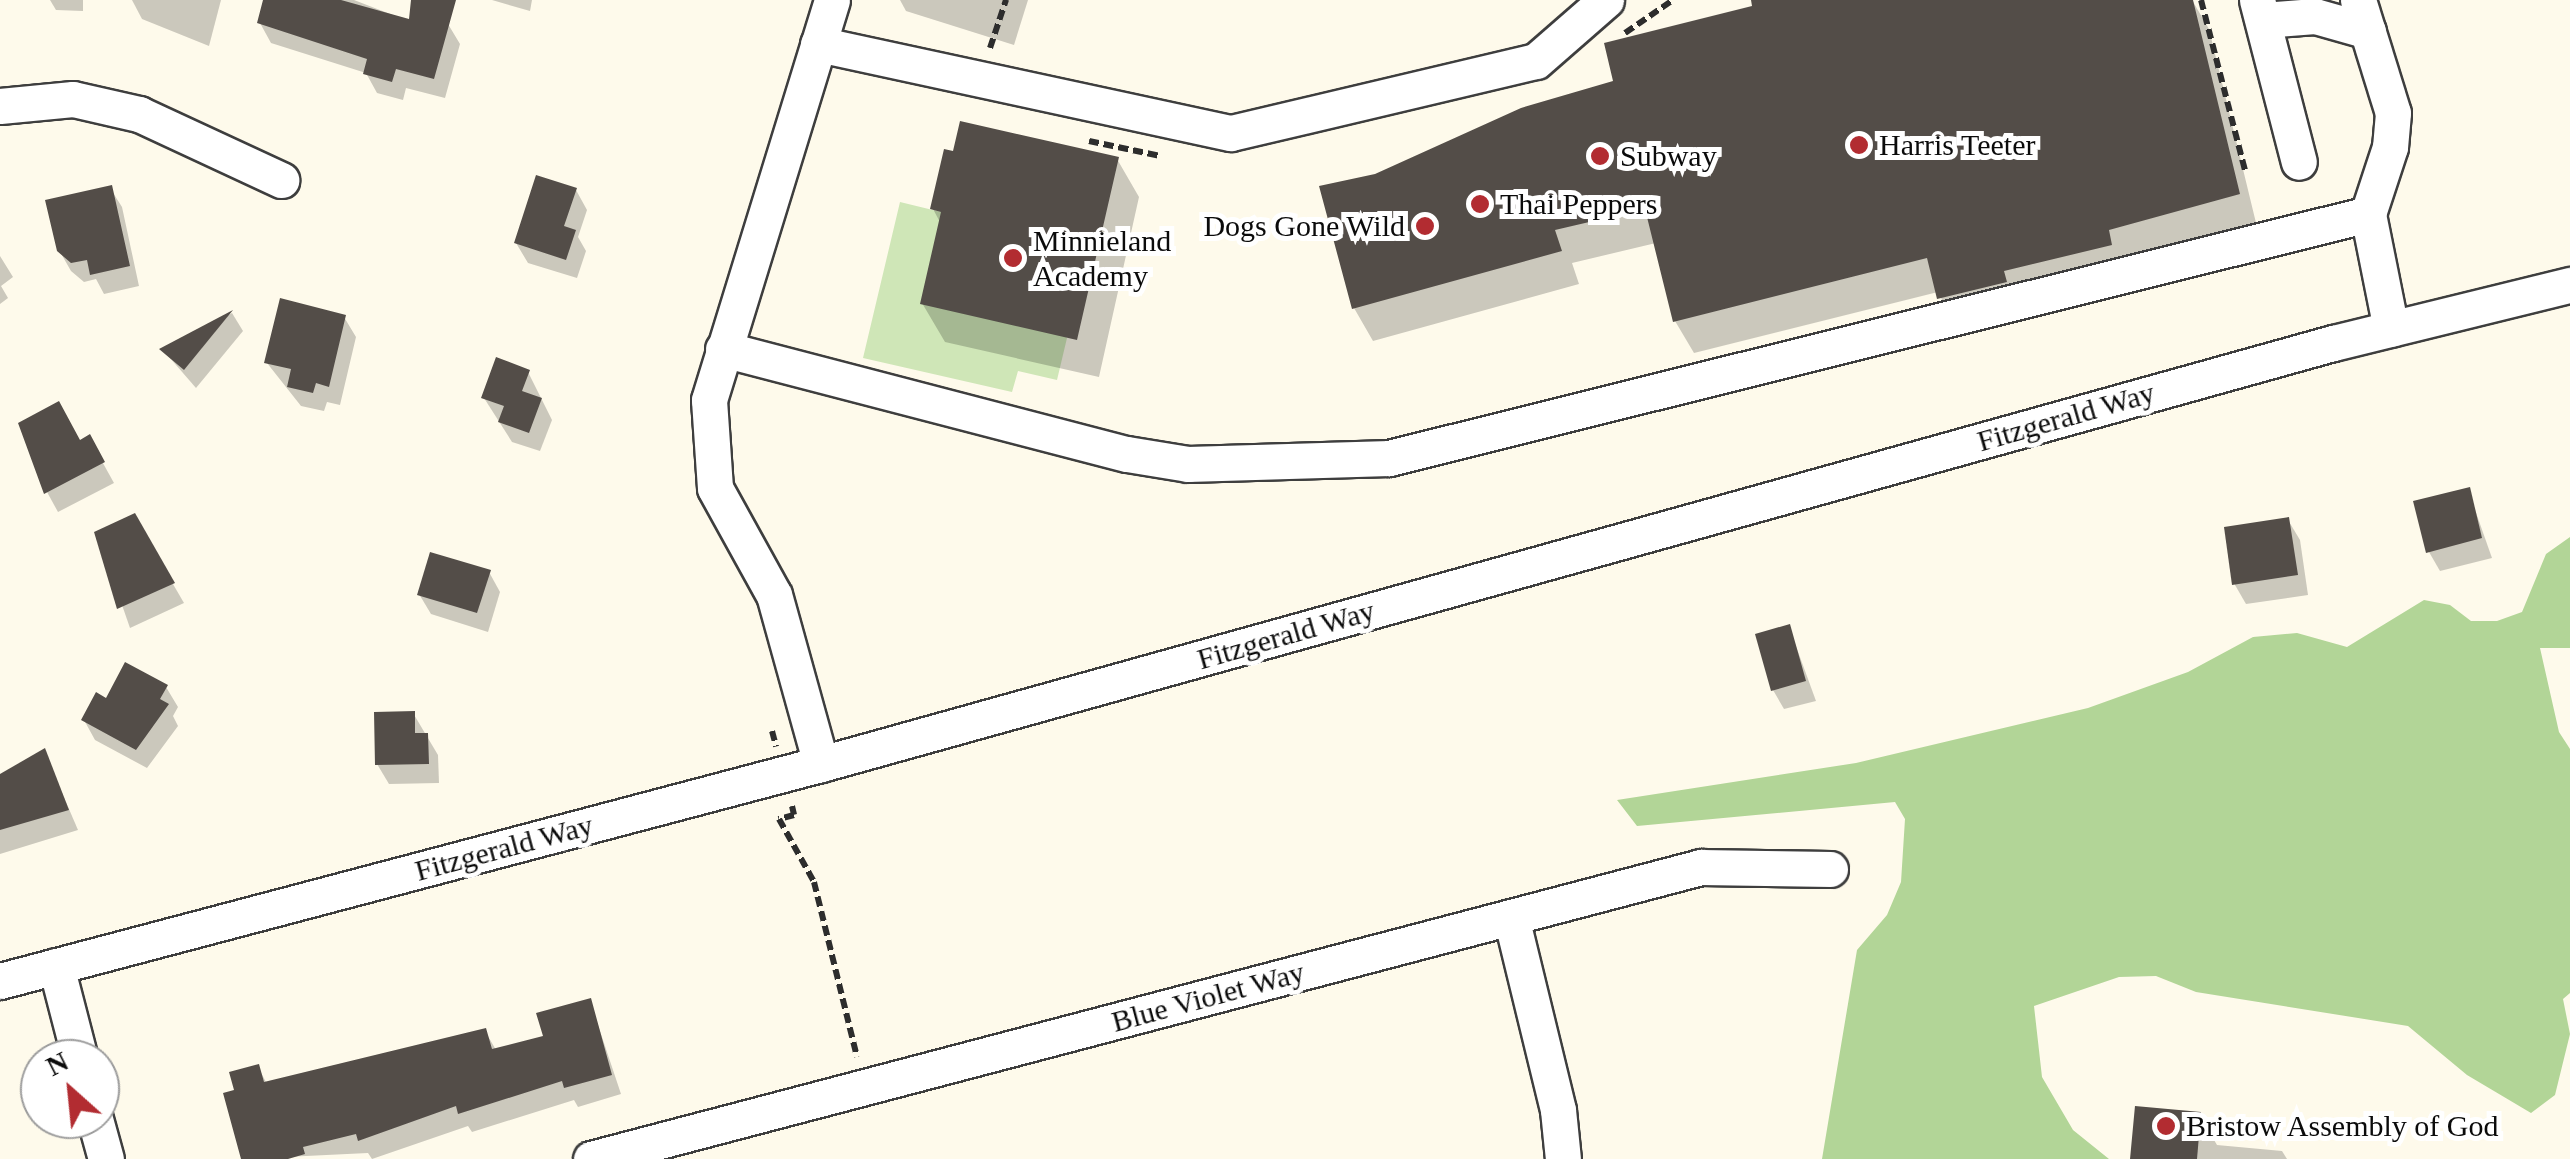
<!DOCTYPE html>
<style>
body{margin:0}
#map{position:relative;width:2570px;height:1159px;overflow:hidden;background:#fefaeb;font-family:"Times New Roman",serif}
div>[style]{position:absolute}
.green>*{inset:0;background:#cfe6b7}
.forest>*{inset:0;background:#b2d597}
.shadow>*{inset:0;background:#0003}
.building>*{inset:0;background:#534d48}
.path>*{height:6px;margin-top:-3px;transform-origin:0;background:repeating-linear-gradient(90deg,#2d2d2d 0 10px,transparent 0 15px)}
.roads{filter:drop-shadow(2px 0 #3e3e3e) drop-shadow(-2px 0 #3e3e3e) drop-shadow(0 2px #3e3e3e) drop-shadow(0 -2px #3e3e3e)}
.minor>*{height:35px;margin:-17.5px;padding:0 17.5px;transform-origin:17.5px;border-radius:17.5px;background:#fff}
.dots>*{width:28px;height:28px;translate:-50% -50%;box-sizing:border-box;border:5px solid #fff;border-radius:50%}
span{translate:-50% -50%;white-space:nowrap;text-align:center;line-height:1.15;-webkit-text-stroke:10px #fff;paint-order:stroke}
.poi-label{font-size:30px;color:#0b0b0b}
.left{translate:0 -50%;text-align:left}
.right{translate:-100% -50%;text-align:right}
.street-label{font-size:30px;color:#0b0b0b}
.north{position:absolute;left:20px;top:1039px;width:100px;height:100px;box-sizing:border-box;background:#fff;border:2px solid #9d9d9d;border-radius:50%;rotate:333deg;font-size:28px;font-weight:700;line-height:40px;text-align:center;color:#0b0b0b}
.north::after{content:'';display:block;margin:auto;width:35px;height:45px;background:#b22c31;clip-path:polygon(50% 0,100% 100%,50% 72%,0 100%)}
</style>
<div id="map">
<div class="green">
<i style="clip-path:polygon(900px 202px,941px 212px,1067px 338px,1057px 380px,1018px 371px,1012px 392px,863px 358px)"></i>
</div>
<div class="forest">
<i style="clip-path:polygon(2570px 537px,2570px 648px,2540px 648px,2559px 732px,2570px 749px,2570px 993px,2563px 999px,2570px 1034px,2555px 1095px,2531px 1113px,2467px 1075px,2408px 1026px,2196px 992px,2156px 976px,2119px 977px,2034px 1006px,2042px 1077px,2073px 1130px,2109px 1159px,1822px 1159px,1857px 950px,1887px 915px,1901px 882px,1905px 819px,1895px 802px,1637px 826px,1617px 800px,1856px 763px,2088px 708px,2188px 672px,2253px 637px,2297px 633px,2347px 647px,2424px 600px,2450px 605px,2471px 621px,2497px 621px,2522px 612px,2546px 554px)"></i>
</div>
<div class="shadow">
<i style="clip-path:polygon(50px 0,83px 0,83px 11px,56px 10px)"></i>
<i style="clip-path:polygon(132px 0,221px 0,209px 46px,142px 19px)"></i>
<i style="clip-path:polygon(265px 0,354px 0,411px 22px,448px 24px,460px 44px,445px 98px,406px 88px,403px 100px,377px 93px,366px 73px,271px 43px,260px 23px)"></i>
<i style="clip-path:polygon(492px 0,532px 0,530px 11px)"></i>
<i style="clip-path:polygon(900px 0,1028px 0,1014px 45px,906px 11px)"></i>
<i style="clip-path:polygon(1753px 0,2192px 0,2209px 29px,2257px 227px,1958px 331px,1938px 292px,1694px 353px,1675px 321px,1656px 243px,1572px 263px,1579px 284px,1373px 341px,1354px 308px,1376px 176px,1616px 82px,1755px 7px)"></i>
<i style="clip-path:polygon(1117px 159px,1139px 197px,1099px 377px,945px 342px,922px 303px,941px 224px,933px 209px)"></i>
<i style="clip-path:polygon(110px 188px,122px 207px,139px 286px,104px 294px,96px 279px,84px 282px,71px 271px,59px 250px)"></i>
<i style="clip-path:polygon(576px 190px,587px 210px,578px 237px,586px 251px,577px 278px,528px 263px,516px 243px)"></i>
<i style="clip-path:polygon(0 256px,13px 277px,1px 286px,8px 298px,0 304px)"></i>
<i style="clip-path:polygon(232px 313px,243px 331px,196px 388px,163px 350px)"></i>
<i style="clip-path:polygon(344px 317px,356px 337px,340px 405px,327px 402px,324px 411px,301px 406px,267px 363px)"></i>
<i style="clip-path:polygon(528px 372px,552px 420px,540px 451px,512px 442px,484px 398px)"></i>
<i style="clip-path:polygon(89px 438px,114px 483px,58px 512px,47px 492px)"></i>
<i style="clip-path:polygon(2468px 490px,2492px 558px,2440px 571px,2429px 552px)"></i>
<i style="clip-path:polygon(134px 517px,184px 603px,130px 628px,97px 533px)"></i>
<i style="clip-path:polygon(2288px 520px,2300px 540px,2308px 595px,2246px 604px,2235px 585px,2227px 529px)"></i>
<i style="clip-path:polygon(489px 572px,500px 592px,488px 632px,431px 614px,419px 594px)"></i>
<i style="clip-path:polygon(1789px 627px,1816px 701px,1784px 709px,1773px 690px)"></i>
<i style="clip-path:polygon(166px 687px,178px 707px,173px 716px,178px 726px,147px 768px,95px 740px,84px 720px,107px 701px)"></i>
<i style="clip-path:polygon(413px 713px,438px 755px,439px 783px,389px 784px,377px 764px)"></i>
<i style="clip-path:polygon(44px 751px,78px 830px,0 854px,0 776px)"></i>
<i style="clip-path:polygon(590px 1001px,621px 1094px,578px 1107px,574px 1100px,472px 1132px,468px 1126px,372px 1159px,368px 1153px,243px 1159px,237px 1092px,258px 1067px,267px 1084px,485px 1031px,496px 1050px,546px 1038px)"></i>
<i style="clip-path:polygon(2199px 1114px,2217px 1145px,2282px 1151px,2287px 1159px,2132px 1159px)"></i>
</div>
<div class="building">
<i style="clip-path:polygon(263px 0,341px 0,409px 19px,411px 0,456px 0,434px 79px,396px 69px,392px 82px,363px 74px,367px 59px,257px 23px)"></i>
<i style="clip-path:polygon(1751px 0,2193px 0,2240px 194px,2109px 230px,2112px 245px,2004px 271px,2007px 282px,1937px 299px,1927px 258px,1673px 322px,1645px 209px,1555px 230px,1562px 251px,1352px 309px,1319px 186px,1375px 174px,1521px 108px,1613px 81px,1604px 43px,1752px 6px)"></i>
<i style="clip-path:polygon(960px 121px,1119px 157px,1077px 340px,920px 304px,941px 212px,930px 209px,944px 149px,953px 151px)"></i>
<i style="clip-path:polygon(536px 175px,577px 188px,564px 226px,576px 230px,566px 260px,514px 243px)"></i>
<i style="clip-path:polygon(112px 185px,130px 266px,90px 275px,87px 260px,71px 263px,57px 251px,45px 200px)"></i>
<i style="clip-path:polygon(280px 298px,346px 315px,329px 387px,316px 383px,313px 393px,287px 387px,291px 369px,264px 363px)"></i>
<i style="clip-path:polygon(233px 310px,184px 370px,159px 349px)"></i>
<i style="clip-path:polygon(496px 357px,530px 370px,522px 391px,542px 398px,529px 433px,498px 422px,504px 406px,481px 398px)"></i>
<i style="clip-path:polygon(59px 401px,80px 440px,90px 434px,105px 462px,44px 494px,18px 423px)"></i>
<i style="clip-path:polygon(2470px 487px,2482px 538px,2426px 553px,2413px 501px)"></i>
<i style="clip-path:polygon(135px 513px,175px 583px,117px 609px,94px 532px)"></i>
<i style="clip-path:polygon(2289px 517px,2298px 575px,2232px 585px,2224px 527px)"></i>
<i style="clip-path:polygon(430px 552px,491px 570px,477px 613px,417px 595px)"></i>
<i style="clip-path:polygon(1790px 624px,1806px 681px,1771px 691px,1755px 634px)"></i>
<i style="clip-path:polygon(125px 662px,168px 685px,160px 699px,169px 704px,136px 750px,81px 720px,96px 692px,106px 698px)"></i>
<i style="clip-path:polygon(415px 711px,415px 733px,428px 733px,429px 764px,375px 765px,374px 712px)"></i>
<i style="clip-path:polygon(45px 748px,69px 810px,0 830px,0 774px)"></i>
<i style="clip-path:polygon(591px 998px,612px 1075px,564px 1088px,562px 1081px,458px 1114px,456px 1106px,358px 1141px,356px 1134px,303px 1147px,305px 1154px,288px 1159px,241px 1159px,223px 1093px,234px 1090px,229px 1072px,259px 1064px,264px 1082px,486px 1028px,492px 1049px,543px 1036px,536px 1013px)"></i>
<i style="clip-path:polygon(2135px 1106px,2201px 1112px,2197px 1159px,2130px 1159px)"></i>
</div>
<div class="path">
<i style="left:2201px;top:0;width:176px;rotate:75.5deg"></i>
<i style="left:1625px;top:33px;width:58px;rotate:-34.5deg"></i>
<i style="left:990px;top:48px;width:51px;rotate:-71.6deg"></i>
<i style="left:1089px;top:141px;width:73px;rotate:11.9deg"></i>
<i style="left:772px;top:731px;width:16px;rotate:75deg"></i>
<i style="left:792px;top:806px;width:9px;rotate:77deg"></i>
<i style="left:794px;top:815px;width:16px;rotate:165deg"></i>
<i style="left:779px;top:819px;width:72px;rotate:60.9deg"></i>
<i style="left:814px;top:882px;width:180px;rotate:76.2deg"></i>
</div>
<div class="roads">
<div class="minor">
<i style="left:2257px;top:0;width:167px;rotate:75.5deg"></i>
<i style="left:2358px;top:0;width:118px;rotate:72.8deg"></i>
<i style="left:2393px;top:113px;width:34px;rotate:95deg"></i>
<i style="left:2390px;top:147px;width:71px;rotate:108.2deg"></i>
<i style="left:2368px;top:214px;width:117px;rotate:78.7deg"></i>
<i style="left:2263px;top:20px;width:52px;rotate:-4.4deg"></i>
<i style="left:2315px;top:16px;width:55px;rotate:15.8deg"></i>
<i style="left:818px;top:44px;width:422px;rotate:12.2deg"></i>
<i style="left:1231px;top:133px;width:313px;rotate:-13.3deg"></i>
<i style="left:1536px;top:61px;width:93px;rotate:-41.1deg"></i>
<i style="left:0;top:106px;width:73px;rotate:-5.5deg"></i>
<i style="left:73px;top:99px;width:68px;rotate:12.8deg"></i>
<i style="left:139px;top:114px;width:157px;rotate:24.9deg"></i>
<i style="left:723px;top:349px;width:417px;rotate:14.6deg"></i>
<i style="left:1127px;top:454px;width:62px;rotate:9.3deg"></i>
<i style="left:1188px;top:464px;width:201px;rotate:-1.7deg"></i>
<i style="left:1389px;top:458px;width:1009px;rotate:-13.99deg"></i>
<i style="left:821px;top:764px;width:175px;rotate:-105.5deg"></i>
<i style="left:774px;top:595px;width:122px;rotate:-118.9deg"></i>
<i style="left:715px;top:488px;width:88px;rotate:-93.9deg"></i>
<i style="left:709px;top:400px;width:418px;rotate:-72.9deg"></i>
<i style="left:1511px;top:917px;width:199px;rotate:76.3deg"></i>
<i style="left:1558px;top:1110px;width:49px;rotate:84.2deg"></i>
<i style="left:56px;top:966px;width:96px;rotate:75.5deg"></i>
<i style="left:0;top:981px;width:849px;rotate:-14.81deg"></i>
<i style="left:821px;top:764px;width:1570px;rotate:-15.56deg"></i>
<i style="left:2333px;top:343px;width:244px;rotate:-13.8deg"></i>
<i style="left:95px;top:1119px;width:41px;rotate:74.6deg"></i>
<i style="left:591px;top:1159px;width:1148px;rotate:-14.74deg"></i>
<i style="left:1701px;top:867px;width:129px;rotate:0.9deg"></i>
</div>
</div>
<div class="dots">
<i style="left:1859px;top:145px;background:#b22c31"></i>
<i style="left:1600px;top:156px;background:#b22c31"></i>
<i style="left:1480px;top:204px;background:#b22c31"></i>
<i style="left:1425px;top:226px;background:#b22c31"></i>
<i style="left:1013px;top:258px;background:#b22c31"></i>
<i style="left:2166px;top:1126px;background:#b22c31"></i>
</div>
<div class="poi-label">
<span class="left" style="left:1879px;top:145px">Harris Teeter</span>
<span class="left" style="left:1620px;top:156px">Subway</span>
<span class="left" style="left:1500px;top:204px">Thai Peppers</span>
<span class="right" style="left:1405px;top:226px">Dogs Gone Wild</span>
<span class="left" style="left:1033px;top:258px">Minnieland<br>Academy</span>
<span class="left" style="left:2186px;top:1126px">Bristow Assembly of God</span>
</div>
<div class="street-label">
<span style="left:2066px;top:417px;rotate:-16deg">Fitzgerald Way</span>
<span style="left:1286px;top:635px;rotate:-16deg">Fitzgerald Way</span>
<span style="left:504px;top:848px;rotate:-15deg">Fitzgerald Way</span>
<span style="left:1208px;top:997px;rotate:-15deg">Blue Violet Way</span>
</div>
<div class="north">N</div>
</div>
